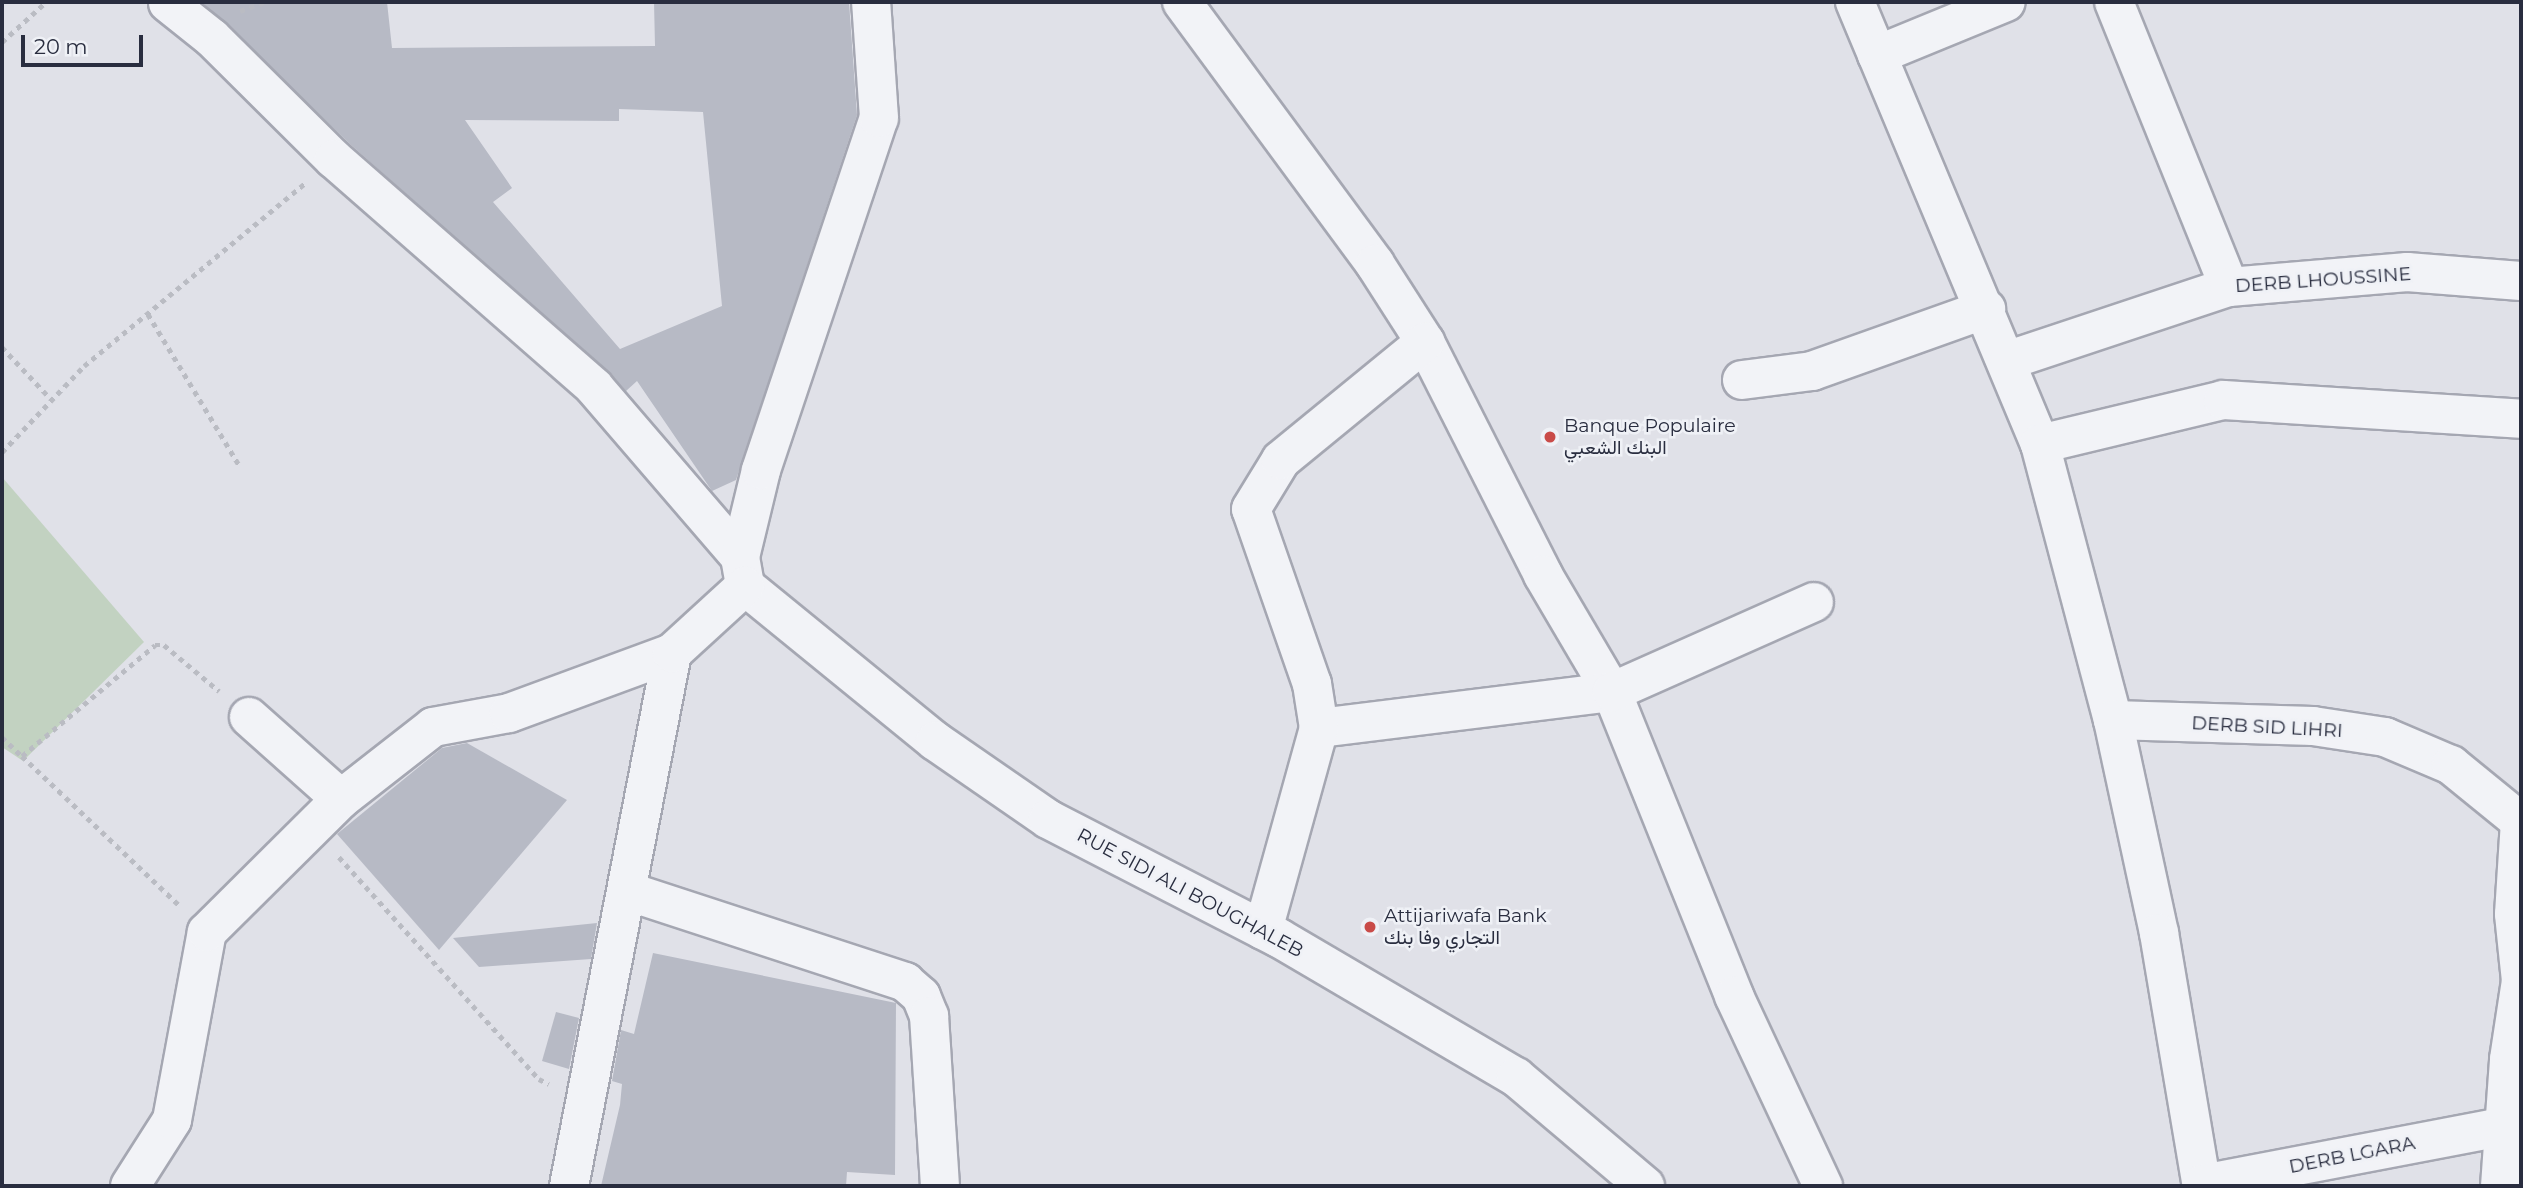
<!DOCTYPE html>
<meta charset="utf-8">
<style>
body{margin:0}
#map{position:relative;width:2523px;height:1188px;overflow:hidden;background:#e0e1e8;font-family:Montserrat,Vazirmatn,sans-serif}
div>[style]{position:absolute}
.green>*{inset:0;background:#c2d2c1}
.building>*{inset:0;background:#b7bac5}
.path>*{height:4.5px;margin-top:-2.25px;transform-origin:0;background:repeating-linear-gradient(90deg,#babcc3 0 5px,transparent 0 10px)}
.roads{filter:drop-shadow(2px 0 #a5a7b2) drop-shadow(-2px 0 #a5a7b2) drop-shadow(0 2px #a5a7b2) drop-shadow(0 -2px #a5a7b2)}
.minor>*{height:38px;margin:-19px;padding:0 19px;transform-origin:19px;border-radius:19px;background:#f2f3f7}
.dots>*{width:19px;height:19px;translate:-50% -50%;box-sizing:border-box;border:4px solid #eff1f6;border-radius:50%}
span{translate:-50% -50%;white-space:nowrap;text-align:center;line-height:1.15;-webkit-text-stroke:5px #eff1f6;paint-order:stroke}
.street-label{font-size:19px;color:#292d3f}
.poi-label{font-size:19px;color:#292d3f}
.left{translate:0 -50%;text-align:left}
.frame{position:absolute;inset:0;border:4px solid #292d3f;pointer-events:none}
.scale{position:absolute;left:21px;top:35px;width:122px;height:32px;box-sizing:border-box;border:4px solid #292d3f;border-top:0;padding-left:9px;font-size:21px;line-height:24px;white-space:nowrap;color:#292d3f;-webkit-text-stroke:5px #eff1f6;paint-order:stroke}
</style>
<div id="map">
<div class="green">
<i style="clip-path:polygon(2px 477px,144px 642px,23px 761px,2px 747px)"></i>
</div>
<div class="building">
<i style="clip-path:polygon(evenodd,202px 2px,387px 2px,392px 48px,655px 46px,654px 2px,849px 2px,857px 115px,736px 480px,712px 491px,637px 381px,626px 391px,349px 143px,202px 2px,619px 109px,703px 112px,722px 306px,620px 349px,493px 202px,512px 188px,465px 120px,619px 121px,619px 109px)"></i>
<i style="clip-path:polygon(467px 743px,567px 800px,439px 950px,337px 834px,442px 748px)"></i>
<i style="clip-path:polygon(597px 923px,591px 959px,479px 967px,453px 938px)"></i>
<i style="clip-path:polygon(653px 953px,896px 1003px,895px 1175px,847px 1172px,846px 1186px,601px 1186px,620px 1105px,622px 1084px,612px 1081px,621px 1030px,634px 1034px)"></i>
<i style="clip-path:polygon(556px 1012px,579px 1018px,569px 1069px,542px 1061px)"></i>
</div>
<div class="path">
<i style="left:240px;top:11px;width:27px;rotate:-20deg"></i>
<i style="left:2px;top:42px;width:59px;rotate:-42.3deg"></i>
<i style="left:148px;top:314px;width:176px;rotate:58.9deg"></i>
<i style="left:2px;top:347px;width:71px;rotate:46.7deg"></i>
<i style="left:2px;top:452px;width:119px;rotate:-46.4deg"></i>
<i style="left:84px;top:366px;width:286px;rotate:-39.6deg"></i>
<i style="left:2px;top:737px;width:28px;rotate:44deg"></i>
<i style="left:22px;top:756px;width:173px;rotate:-39.8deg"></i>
<i style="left:155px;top:645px;width:9px"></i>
<i style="left:164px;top:645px;width:72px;rotate:39.9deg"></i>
<i style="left:22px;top:756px;width:216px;rotate:43.5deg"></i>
<i style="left:339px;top:857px;width:299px;rotate:48deg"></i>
<i style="left:539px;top:1079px;width:11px;rotate:27deg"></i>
</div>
<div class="roads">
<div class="minor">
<i style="left:1182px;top:2px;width:325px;rotate:53.6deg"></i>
<i style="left:1375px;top:264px;width:93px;rotate:57.3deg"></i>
<i style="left:1425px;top:342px;width:261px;rotate:63.1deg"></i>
<i style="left:1543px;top:575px;width:136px;rotate:59.5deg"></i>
<i style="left:1612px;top:692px;width:328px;rotate:68.1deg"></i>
<i style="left:1734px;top:996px;width:210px;rotate:64.9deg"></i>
<i style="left:1855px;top:2px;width:479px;rotate:67.3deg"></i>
<i style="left:2040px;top:444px;width:285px;rotate:75.2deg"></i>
<i style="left:2113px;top:720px;width:218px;rotate:77.8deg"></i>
<i style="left:2159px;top:933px;width:257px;rotate:80.4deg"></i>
<i style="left:2114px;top:2px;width:307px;rotate:68deg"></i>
<i style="left:168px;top:3px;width:56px;rotate:38.5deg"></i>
<i style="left:212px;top:38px;width:172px;rotate:44.8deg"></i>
<i style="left:334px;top:159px;width:346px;rotate:41.2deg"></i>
<i style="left:594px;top:387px;width:224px;rotate:49.3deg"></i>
<i style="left:740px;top:557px;width:29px;rotate:80deg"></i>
<i style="left:1877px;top:55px;width:139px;rotate:-22.3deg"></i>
<i style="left:2009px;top:360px;width:232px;rotate:-18.4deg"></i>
<i style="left:2229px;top:287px;width:179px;rotate:-4.8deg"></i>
<i style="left:2407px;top:272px;width:114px;rotate:4.5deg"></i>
<i style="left:1742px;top:380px;width:71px;rotate:-7.3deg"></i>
<i style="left:1812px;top:371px;width:185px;rotate:-19.6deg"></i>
<i style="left:2040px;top:444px;width:188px;rotate:-13.5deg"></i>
<i style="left:2223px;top:400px;width:299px;rotate:3.6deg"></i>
<i style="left:740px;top:557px;width:89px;rotate:-76.4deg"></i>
<i style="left:761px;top:470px;width:371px;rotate:-71.5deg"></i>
<i style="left:879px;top:118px;width:116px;rotate:-93.9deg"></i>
<i style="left:745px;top:586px;width:245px;rotate:39.2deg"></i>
<i style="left:935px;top:741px;width:137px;rotate:34.6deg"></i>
<i style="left:1048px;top:819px;width:260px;rotate:27.3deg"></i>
<i style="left:1279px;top:938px;width:275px;rotate:30.4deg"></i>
<i style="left:1516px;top:1077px;width:169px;rotate:40.2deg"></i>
<i style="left:249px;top:717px;width:123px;rotate:41.7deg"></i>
<i style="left:2113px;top:720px;width:200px;rotate:1.7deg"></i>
<i style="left:2313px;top:726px;width:73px;rotate:8.7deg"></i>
<i style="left:2385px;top:737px;width:72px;rotate:23deg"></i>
<i style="left:2451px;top:765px;width:90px;rotate:39.2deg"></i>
<i style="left:1319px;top:728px;width:295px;rotate:-7deg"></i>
<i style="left:1612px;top:692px;width:221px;rotate:-24deg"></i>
<i style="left:627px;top:891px;width:293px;rotate:18.1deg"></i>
<i style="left:905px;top:982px;width:21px;rotate:41deg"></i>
<i style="left:921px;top:996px;width:22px;rotate:68deg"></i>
<i style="left:929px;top:1016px;width:170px;rotate:86.3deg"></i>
<i style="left:1263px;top:930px;width:210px;rotate:-74.5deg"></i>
<i style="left:1319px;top:728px;width:45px;rotate:-99deg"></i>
<i style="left:1312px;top:684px;width:185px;rotate:-109.2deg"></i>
<i style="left:1251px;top:509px;width:57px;rotate:-58.5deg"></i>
<i style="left:1281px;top:460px;width:186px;rotate:-39.3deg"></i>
<i style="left:2202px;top:1184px;width:305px;rotate:-10.8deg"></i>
<i style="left:130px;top:1186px;width:78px;rotate:-57.5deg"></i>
<i style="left:172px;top:1120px;width:191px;rotate:-79.5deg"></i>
<i style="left:207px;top:932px;width:189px;rotate:-44.8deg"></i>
<i style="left:341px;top:799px;width:117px;rotate:-38deg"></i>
<i style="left:433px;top:727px;width:77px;rotate:-10.4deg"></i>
<i style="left:509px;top:713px;width:174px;rotate:-20.2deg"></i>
<i style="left:569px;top:1186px;width:543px;rotate:-79.06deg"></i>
<i style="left:672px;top:653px;width:99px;rotate:-42.5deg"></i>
<i style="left:2500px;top:1186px;width:127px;rotate:-85.9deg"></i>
<i style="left:2509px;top:1059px;width:79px;rotate:-81.3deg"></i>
<i style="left:2521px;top:981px;width:67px;rotate:-96deg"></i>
<i style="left:2514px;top:914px;width:93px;rotate:-86.3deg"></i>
</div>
</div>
<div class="dots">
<i style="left:1550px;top:437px;background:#c94b48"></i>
<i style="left:1370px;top:927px;background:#c94b48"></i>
</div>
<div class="street-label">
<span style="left:2323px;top:280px;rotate:-4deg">DERB LHOUSSINE</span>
<span style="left:2267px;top:727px;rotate:3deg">DERB SID LIHRI</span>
<span style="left:1190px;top:893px;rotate:28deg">RUE SIDI ALI BOUGHALEB</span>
<span style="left:2352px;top:1155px;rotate:-11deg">DERB LGARA</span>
</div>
<div class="poi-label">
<span class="left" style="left:1564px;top:437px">Banque Populaire<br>البنك الشعبي</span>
<span class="left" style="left:1384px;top:927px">Attijariwafa Bank<br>التجاري وفا بنك</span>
</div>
<div class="frame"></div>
<div class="scale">20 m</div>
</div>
